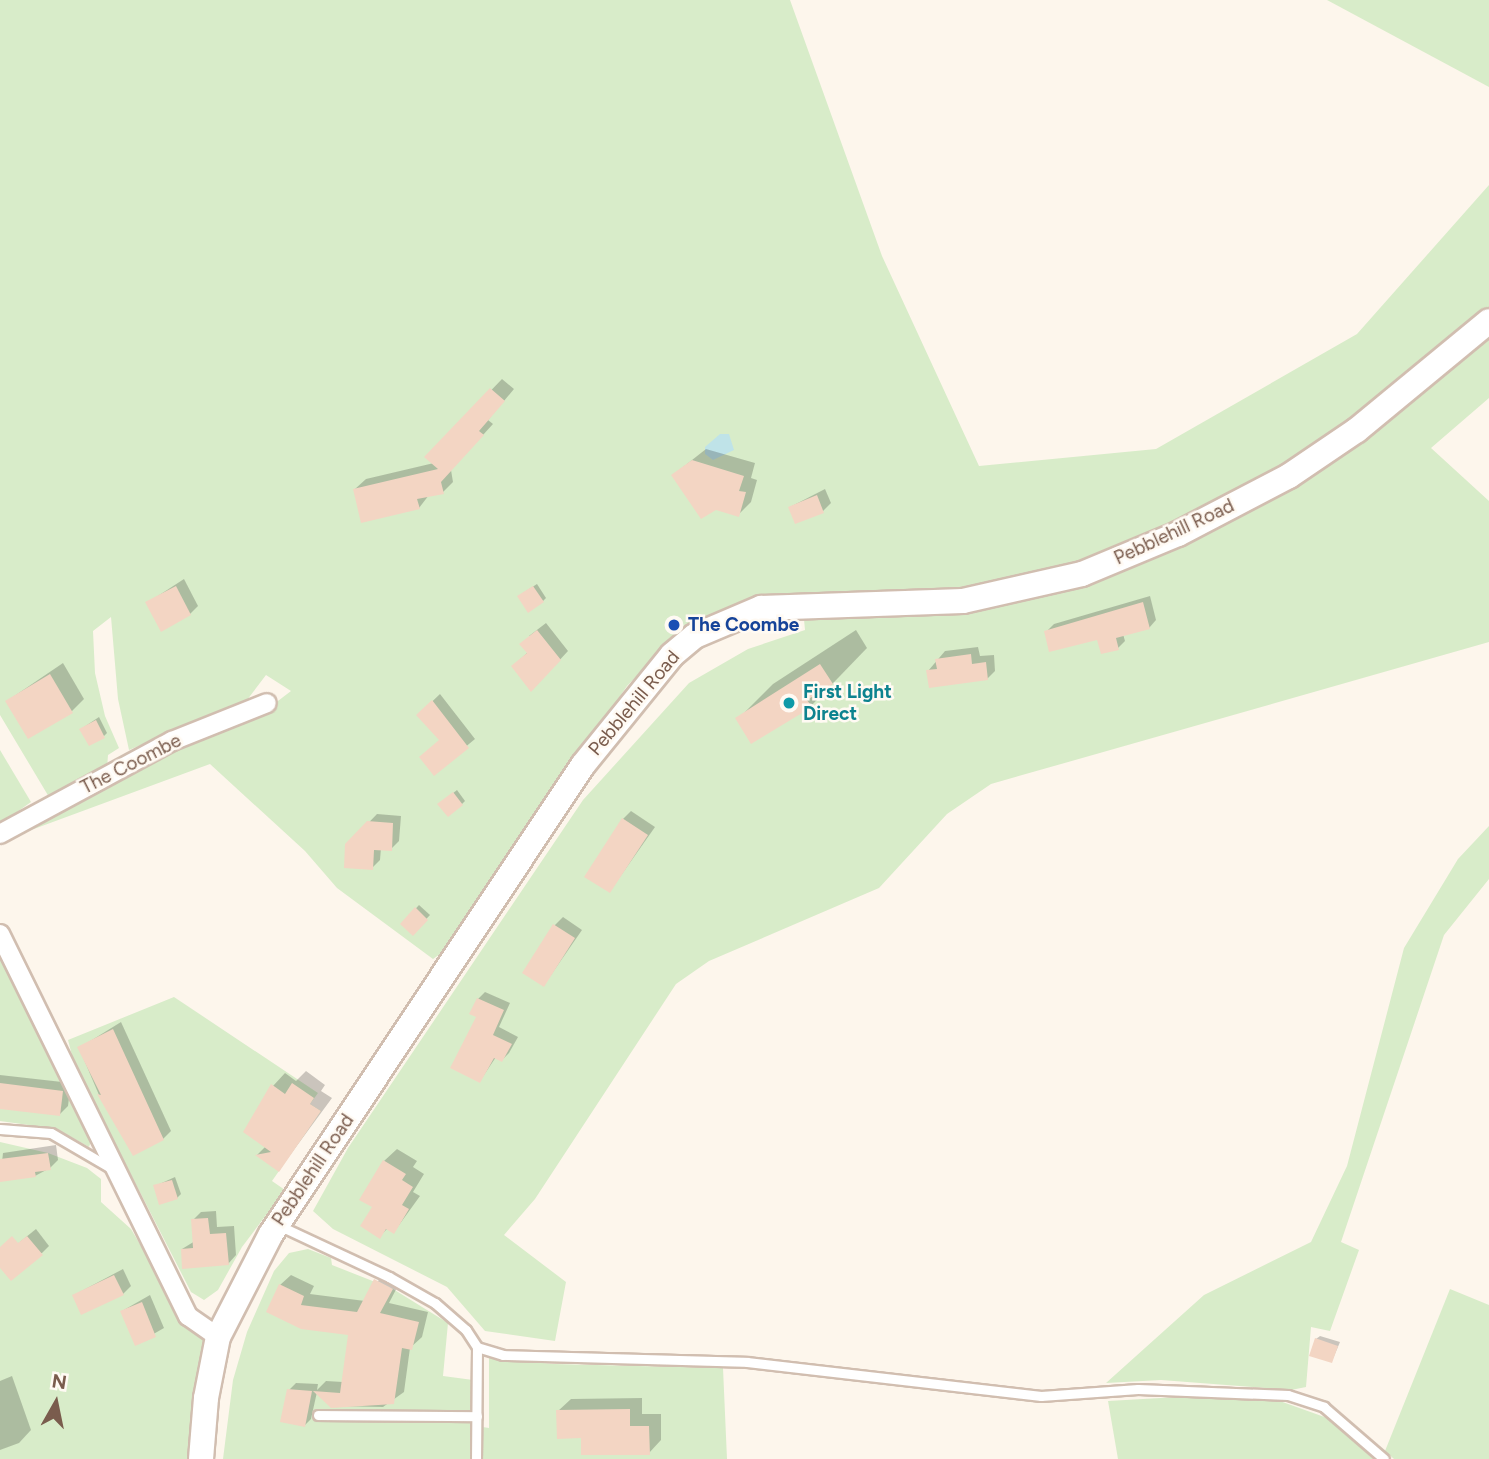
<!DOCTYPE html>
<style>
body{margin:0}
#map{position:relative;width:1489px;height:1459px;overflow:hidden;background:#fdf6ec;font-family:Figtree,sans-serif}
div>[style]{position:absolute}
.green>*{inset:0;background:#d8ecc9}
.water>*{inset:0;background:#bfe3e8}
.shadow>*{inset:0;background:#0003}
.building>*{inset:0;background:#f3d5c3}
.roads{filter:drop-shadow(2px 0 #d1beb0) drop-shadow(-2px 0 #d1beb0) drop-shadow(0 2px #d1beb0) drop-shadow(0 -2px #d1beb0)}
.lane>*{height:9px;margin:-4.5px;padding:0 4.5px;transform-origin:4.5px;border-radius:4.5px;background:#fff}
.street>*{height:18px;margin:-9px;padding:0 9px;transform-origin:9px;border-radius:9px;background:#fff}
.secondary>*{height:24px;margin:-12px;padding:0 12px;transform-origin:12px;border-radius:12px;background:#fff}
.dots>*{width:19px;height:19px;translate:-50% -50%;box-sizing:border-box;border:4px solid #fffaf3;border-radius:50%}
span{translate:-50% -50%;white-space:nowrap;text-align:center;line-height:1.15;-webkit-text-stroke:5px #fffaf3;paint-order:stroke}
.street-label{font-size:19px;color:#7a5c4d}
.transit-label{font-size:19px;color:#164399;font-weight:700}
.left{translate:0 -50%;text-align:left}
.culture-label{font-size:19px;color:#0d838f;font-weight:700}
.north{position:absolute;left:21px;top:1368px;width:70px;height:70px;-webkit-text-stroke:5px #fffaf3;paint-order:stroke;rotate:9deg;font-size:19px;font-weight:700;line-height:28px;text-align:center;color:#7a5c4d}
.north::after{content:'';display:block;margin:auto;width:24px;height:32px;background:#7a5c4d;clip-path:polygon(50% 0,100% 100%,50% 72%,0 100%)}
</style>
<div id="map">
<div class="green">
<i style="clip-path:polygon(0 0,790px 0,882px 256px,979px 466px,1156px 449px,1357px 334px,1489px 185px,1489px 398px,1431px 448px,1489px 501px,1489px 642px,991px 784px,947px 814px,879px 888px,709px 961px,676px 984px,535px 1199px,504px 1235px,566px 1282px,555px 1341px,485px 1331px,447px 1287px,333px 1229px,313px 1211px,348px 1148px,583px 800px,689px 683px,748px 649px,805px 630px,802px 598px,757px 597px,678px 633px,627px 686px,450px 947px,433px 959px,337px 888px,305px 851px,210px 764px,23px 833px,133px 769px,202px 736px,257px 717px,291px 691px,266px 675px,247px 700px,129px 750px,118px 699px,111px 617px,93px 631px,95px 673px,105px 716px,119px 748px,108px 755px,107px 769px,49px 797px,0 715px)"></i>
<i style="clip-path:polygon(1327px 0,1489px 0,1489px 87px)"></i>
<i style="clip-path:polygon(0 750px,31px 802px,0 824px)"></i>
<i style="clip-path:polygon(1489px 826px,1489px 879px,1444px 935px,1341px 1242px,1359px 1250px,1330px 1331px,1311px 1327px,1306px 1387px,1291px 1390px,1161px 1380px,1106px 1383px,1204px 1295px,1311px 1242px,1347px 1166px,1404px 948px,1458px 859px)"></i>
<i style="clip-path:polygon(0 951px,93px 1135px,89px 1147px,57px 1129px,0 1121px)"></i>
<i style="clip-path:polygon(174px 997px,318px 1093px,310px 1104px,321px 1111px,272px 1181px,285px 1190px,242px 1247px,218px 1290px,204px 1300px,191px 1292px,74px 1063px,68px 1040px)"></i>
<i style="clip-path:polygon(0 1142px,48px 1153px,87px 1168px,101px 1179px,101px 1202px,131px 1229px,186px 1322px,205px 1342px,191px 1459px,0 1459px)"></i>
<i style="clip-path:polygon(308px 1249px,331px 1258px,332px 1265px,393px 1289px,448px 1323px,443px 1376px,473px 1380px,470px 1425px,489px 1428px,489px 1358px,554px 1364px,723px 1368px,727px 1459px,223px 1459px,233px 1380px,247px 1332px,274px 1271px,289px 1253px)"></i>
<i style="clip-path:polygon(1450px 1289px,1489px 1305px,1489px 1459px,1394px 1459px,1385px 1451px)"></i>
<i style="clip-path:polygon(1178px 1397px,1277px 1400px,1330px 1419px,1373px 1459px,1118px 1459px,1108px 1401px)"></i>
</div>
<div class="water">
<i style="clip-path:polygon(720px 434px,729px 434px,734px 450px,713px 460px,705px 454px,705px 447px)"></i>
</div>
<div class="shadow">
<i style="clip-path:polygon(502px 379px,514px 389px,488px 420px,493px 424px,451px 470px,453px 482px,443px 492px,429px 495px,419px 508px,355px 489px,366px 479px,434px 463px,427px 457px)"></i>
<i style="clip-path:polygon(706px 449px,755px 463px,751px 478px,757px 480px,751px 502px,738px 515px,673px 475px)"></i>
<i style="clip-path:polygon(825px 489px,831px 503px,823px 511px,790px 507px)"></i>
<i style="clip-path:polygon(184px 579px,198px 606px,190px 614px,147px 603px)"></i>
<i style="clip-path:polygon(537px 584px,546px 598px,543px 601px,523px 593px)"></i>
<i style="clip-path:polygon(1150px 596px,1156px 620px,1149px 628px,1123px 634px,1125px 641px,1118px 648px,1098px 637px,1046px 632px,1054px 624px)"></i>
<i style="clip-path:polygon(546px 623px,568px 651px,532px 690px,513px 666px,528px 652px,529px 636px)"></i>
<i style="clip-path:polygon(856px 630px,867px 648px,811px 706px,738px 719px,773px 684px)"></i>
<i style="clip-path:polygon(978px 647px,980px 656px,994px 655px,995px 671px,987px 679px,928px 671px,945px 651px)"></i>
<i style="clip-path:polygon(63px 663px,84px 699px,72px 711px,7px 701px)"></i>
<i style="clip-path:polygon(440px 694px,475px 739px,434px 773px,441px 740px,418px 715px)"></i>
<i style="clip-path:polygon(99px 717px,107px 733px,104px 736px,81px 729px)"></i>
<i style="clip-path:polygon(457px 790px,465px 801px,462px 804px,443px 801px)"></i>
<i style="clip-path:polygon(631px 811px,655px 827px,610px 891px,623px 819px)"></i>
<i style="clip-path:polygon(377px 814px,401px 816px,399px 841px,391px 849px,381px 848px,380px 860px,372px 868px,347px 845px)"></i>
<i style="clip-path:polygon(419px 905px,430px 915px,412px 934px,402px 924px)"></i>
<i style="clip-path:polygon(563px 917px,582px 930px,544px 985px,555px 925px)"></i>
<i style="clip-path:polygon(485px 992px,510px 1003px,499px 1027px,518px 1037px,509px 1053px,502px 1060px,496px 1057px,480px 1081px,478px 999px)"></i>
<i style="clip-path:polygon(121px 1022px,171px 1131px,163px 1139px,99px 1095px,79px 1048px)"></i>
<i style="clip-path:polygon(306px 1071px,325px 1085px,321px 1091px,332px 1098px,279px 1170px,257px 1155px,266px 1146px,273px 1086px,285px 1073px,296px 1081px)"></i>
<i style="clip-path:polygon(0 1075px,71px 1083px,68px 1106px,60px 1114px,0 1108px)"></i>
<i style="clip-path:polygon(56px 1145px,58px 1160px,50px 1168px,35px 1176px,0 1180px,3px 1153px)"></i>
<i style="clip-path:polygon(397px 1149px,417px 1161px,413px 1167px,424px 1174px,413px 1192px,420px 1196px,394px 1232px,388px 1228px,380px 1236px,374px 1206px,384px 1161px)"></i>
<i style="clip-path:polygon(175px 1177px,181px 1194px,177px 1198px,155px 1186px)"></i>
<i style="clip-path:polygon(216px 1211px,217px 1227px,234px 1226px,236px 1255px,228px 1264px,182px 1249px,195px 1241px,193px 1220px,201px 1212px)"></i>
<i style="clip-path:polygon(36px 1229px,49px 1246px,42px 1253px,0 1266px,0 1258px)"></i>
<i style="clip-path:polygon(123px 1269px,131px 1286px,123px 1294px,74px 1295px)"></i>
<i style="clip-path:polygon(386px 1269px,402px 1278px,389px 1303px,428px 1312px,422px 1337px,410px 1348px,404px 1392px,383px 1407px,332px 1406px,317px 1392px,311px 1419px,304px 1426px,289px 1390px,296px 1383px,318px 1384px,317px 1390px,326px 1381px,343px 1382px,350px 1333px,301px 1327px,280px 1285px,291px 1275px,314px 1286px,310px 1294px,365px 1301px)"></i>
<i style="clip-path:polygon(150px 1295px,164px 1328px,136px 1344px,122px 1311px)"></i>
<i style="clip-path:polygon(1320px 1336px,1340px 1342px,1332px 1361px,1316px 1339px)"></i>
<i style="clip-path:polygon(12px 1376px,31px 1430px,19px 1443px,0 1450px,0 1381px)"></i>
<i style="clip-path:polygon(642px 1398px,642px 1414px,661px 1414px,661px 1440px,649px 1453px,583px 1437px,558px 1411px,571px 1399px)"></i>
</div>
<div class="building">
<i style="clip-path:polygon(490px 388px,505px 401px,479px 431px,484px 435px,441px 482px,444px 494px,417px 499px,420px 509px,361px 523px,353px 489px,438px 469px,424px 457px)"></i>
<i style="clip-path:polygon(692px 460px,744px 476px,739px 491px,746px 492px,739px 517px,716px 510px,701px 519px,671px 475px)"></i>
<i style="clip-path:polygon(817px 495px,824px 513px,795px 524px,788px 507px)"></i>
<i style="clip-path:polygon(176px 586px,191px 615px,161px 632px,145px 602px)"></i>
<i style="clip-path:polygon(533px 586px,544px 602px,528px 613px,517px 596px)"></i>
<i style="clip-path:polygon(1143px 602px,1150px 629px,1116px 638px,1119px 650px,1101px 654px,1097px 640px,1049px 652px,1044px 631px)"></i>
<i style="clip-path:polygon(537px 630px,561px 660px,531px 692px,511px 666px,527px 653px,519px 644px)"></i>
<i style="clip-path:polygon(971px 654px,972px 664px,986px 662px,988px 680px,929px 688px,926px 670px,937px 669px,935px 659px)"></i>
<i style="clip-path:polygon(820px 664px,833px 684px,807px 700px,812px 707px,751px 744px,735px 718px)"></i>
<i style="clip-path:polygon(50px 674px,73px 713px,28px 739px,5px 701px)"></i>
<i style="clip-path:polygon(432px 700px,469px 748px,434px 776px,419px 757px,439px 740px,416px 715px)"></i>
<i style="clip-path:polygon(96px 720px,105px 738px,89px 746px,79px 729px)"></i>
<i style="clip-path:polygon(453px 792px,463px 805px,448px 817px,437px 804px)"></i>
<i style="clip-path:polygon(622px 818px,648px 835px,610px 893px,584px 877px)"></i>
<i style="clip-path:polygon(367px 821px,393px 823px,392px 851px,374px 850px,373px 870px,344px 868px,345px 844px)"></i>
<i style="clip-path:polygon(415px 907px,428px 920px,413px 936px,400px 924px)"></i>
<i style="clip-path:polygon(553px 924px,575px 938px,544px 987px,522px 973px)"></i>
<i style="clip-path:polygon(477px 998px,504px 1010px,493px 1035px,512px 1044px,502px 1062px,494px 1058px,480px 1083px,450px 1068px,476px 1017px,469px 1014px)"></i>
<i style="clip-path:polygon(113px 1029px,164px 1140px,133px 1156px,97px 1094px,101px 1095px,77px 1047px)"></i>
<i style="clip-path:polygon(0 1083px,63px 1091px,60px 1116px,0 1109px)"></i>
<i style="clip-path:polygon(292px 1083px,314px 1098px,310px 1104px,321px 1111px,279px 1172px,255px 1155px,271px 1152px,243px 1132px,271px 1084px,285px 1094px)"></i>
<i style="clip-path:polygon(48px 1153px,51px 1170px,35px 1172px,36px 1177px,0 1182px,0 1159px)"></i>
<i style="clip-path:polygon(383px 1160px,406px 1174px,402px 1180px,413px 1187px,402px 1205px,409px 1209px,394px 1234px,386px 1229px,380px 1239px,360px 1226px,372px 1207px,359px 1200px)"></i>
<i style="clip-path:polygon(172px 1180px,178px 1199px,159px 1205px,153px 1185px)"></i>
<i style="clip-path:polygon(208px 1218px,210px 1234px,226px 1233px,229px 1265px,182px 1269px,181px 1249px,193px 1248px,191px 1219px)"></i>
<i style="clip-path:polygon(12px 1236px,18px 1243px,27px 1236px,43px 1255px,11px 1281px,0 1268px,0 1247px)"></i>
<i style="clip-path:polygon(114px 1275px,124px 1295px,81px 1315px,72px 1295px)"></i>
<i style="clip-path:polygon(374px 1279px,393px 1289px,380px 1313px,419px 1322px,412px 1350px,402px 1348px,394px 1404px,331px 1408px,313px 1391px,340px 1393px,348px 1335px,301px 1329px,266px 1312px,279px 1284px,304px 1296px,301px 1305px,357px 1312px)"></i>
<i style="clip-path:polygon(142px 1302px,156px 1337px,135px 1346px,120px 1311px)"></i>
<i style="clip-path:polygon(1315px 1338px,1338px 1346px,1332px 1363px,1309px 1356px)"></i>
<i style="clip-path:polygon(287px 1389px,312px 1391px,305px 1427px,280px 1422px)"></i>
<i style="clip-path:polygon(630px 1409px,630px 1426px,649px 1426px,650px 1455px,581px 1455px,581px 1438px,557px 1439px,556px 1410px)"></i>
</div>
<div class="roads">
<div class="lane">
<i style="left:0;top:1129px;width:51px;rotate:4.5deg"></i>
<i style="left:51px;top:1133px;width:69px;rotate:30.3deg"></i>
<i style="left:278px;top:1225px;width:123px;rotate:25.1deg"></i>
<i style="left:389px;top:1277px;width:53px;rotate:29.5deg"></i>
<i style="left:435px;top:1303px;width:41px;rotate:41.1deg"></i>
<i style="left:466px;top:1330px;width:20px;rotate:57deg"></i>
<i style="left:477px;top:1347px;width:112px;rotate:90.5deg"></i>
<i style="left:477px;top:1347px;width:27px;rotate:17deg"></i>
<i style="left:503px;top:1355px;width:244px;rotate:1.6deg"></i>
<i style="left:747px;top:1362px;width:296px;rotate:6.6deg"></i>
<i style="left:1041px;top:1396px;width:97px;rotate:-4.1deg"></i>
<i style="left:1138px;top:1389px;width:150px;rotate:2.3deg"></i>
<i style="left:1288px;top:1395px;width:38px;rotate:18deg"></i>
<i style="left:1324px;top:1407px;width:79px;rotate:40.9deg"></i>
<i style="left:318px;top:1415px;width:159px;rotate:0.4deg"></i>
</div>
<div class="street">
<i style="left:0;top:834px;width:196px;rotate:-28.4deg"></i>
<i style="left:172px;top:741px;width:102px;rotate:-21.8deg"></i>
<i style="left:0;top:934px;width:426px;rotate:63.8deg"></i>
<i style="left:188px;top:1316px;width:37px;rotate:35deg"></i>
</div>
<div class="secondary">
<i style="left:201px;top:1459px;width:61px;rotate:-85.3deg"></i>
<i style="left:206px;top:1398px;width:62px;rotate:-78.9deg"></i>
<i style="left:218px;top:1337px;width:116px;rotate:-62.8deg"></i>
<i style="left:271px;top:1234px;width:563px;rotate:-56.37deg"></i>
<i style="left:583px;top:765px;width:141px;rotate:-51deg"></i>
<i style="left:672px;top:655px;width:30px;rotate:-40deg"></i>
<i style="left:695px;top:636px;width:72px;rotate:-23deg"></i>
<i style="left:761px;top:608px;width:202px;rotate:-2deg"></i>
<i style="left:963px;top:601px;width:122px;rotate:-12.8deg"></i>
<i style="left:1082px;top:574px;width:104px;rotate:-22.6deg"></i>
<i style="left:1178px;top:534px;width:125px;rotate:-27.6deg"></i>
<i style="left:1289px;top:476px;width:82px;rotate:-34.1deg"></i>
<i style="left:1357px;top:430px;width:171px;rotate:-39.5deg"></i>
</div>
</div>
<div class="dots">
<i style="left:674px;top:625px;background:#1a4fb4"></i>
<i style="left:789px;top:703px;background:#0f9aa8"></i>
</div>
<div class="street-label">
<span style="left:1174px;top:532px;rotate:-25deg">Pebblehill Road</span>
<span style="left:634px;top:703px;rotate:-50deg">Pebblehill Road</span>
<span style="left:131px;top:764px;rotate:-27deg">The Coombe</span>
<span style="left:313px;top:1170px;rotate:-56deg">Pebblehill Road</span>
</div>
<div class="transit-label">
<span class="left" style="left:688px;top:625px">The Coombe</span>
</div>
<div class="culture-label">
<span class="left" style="left:803px;top:703px">First Light<br>Direct</span>
</div>
<div class="north">N</div>
</div>
